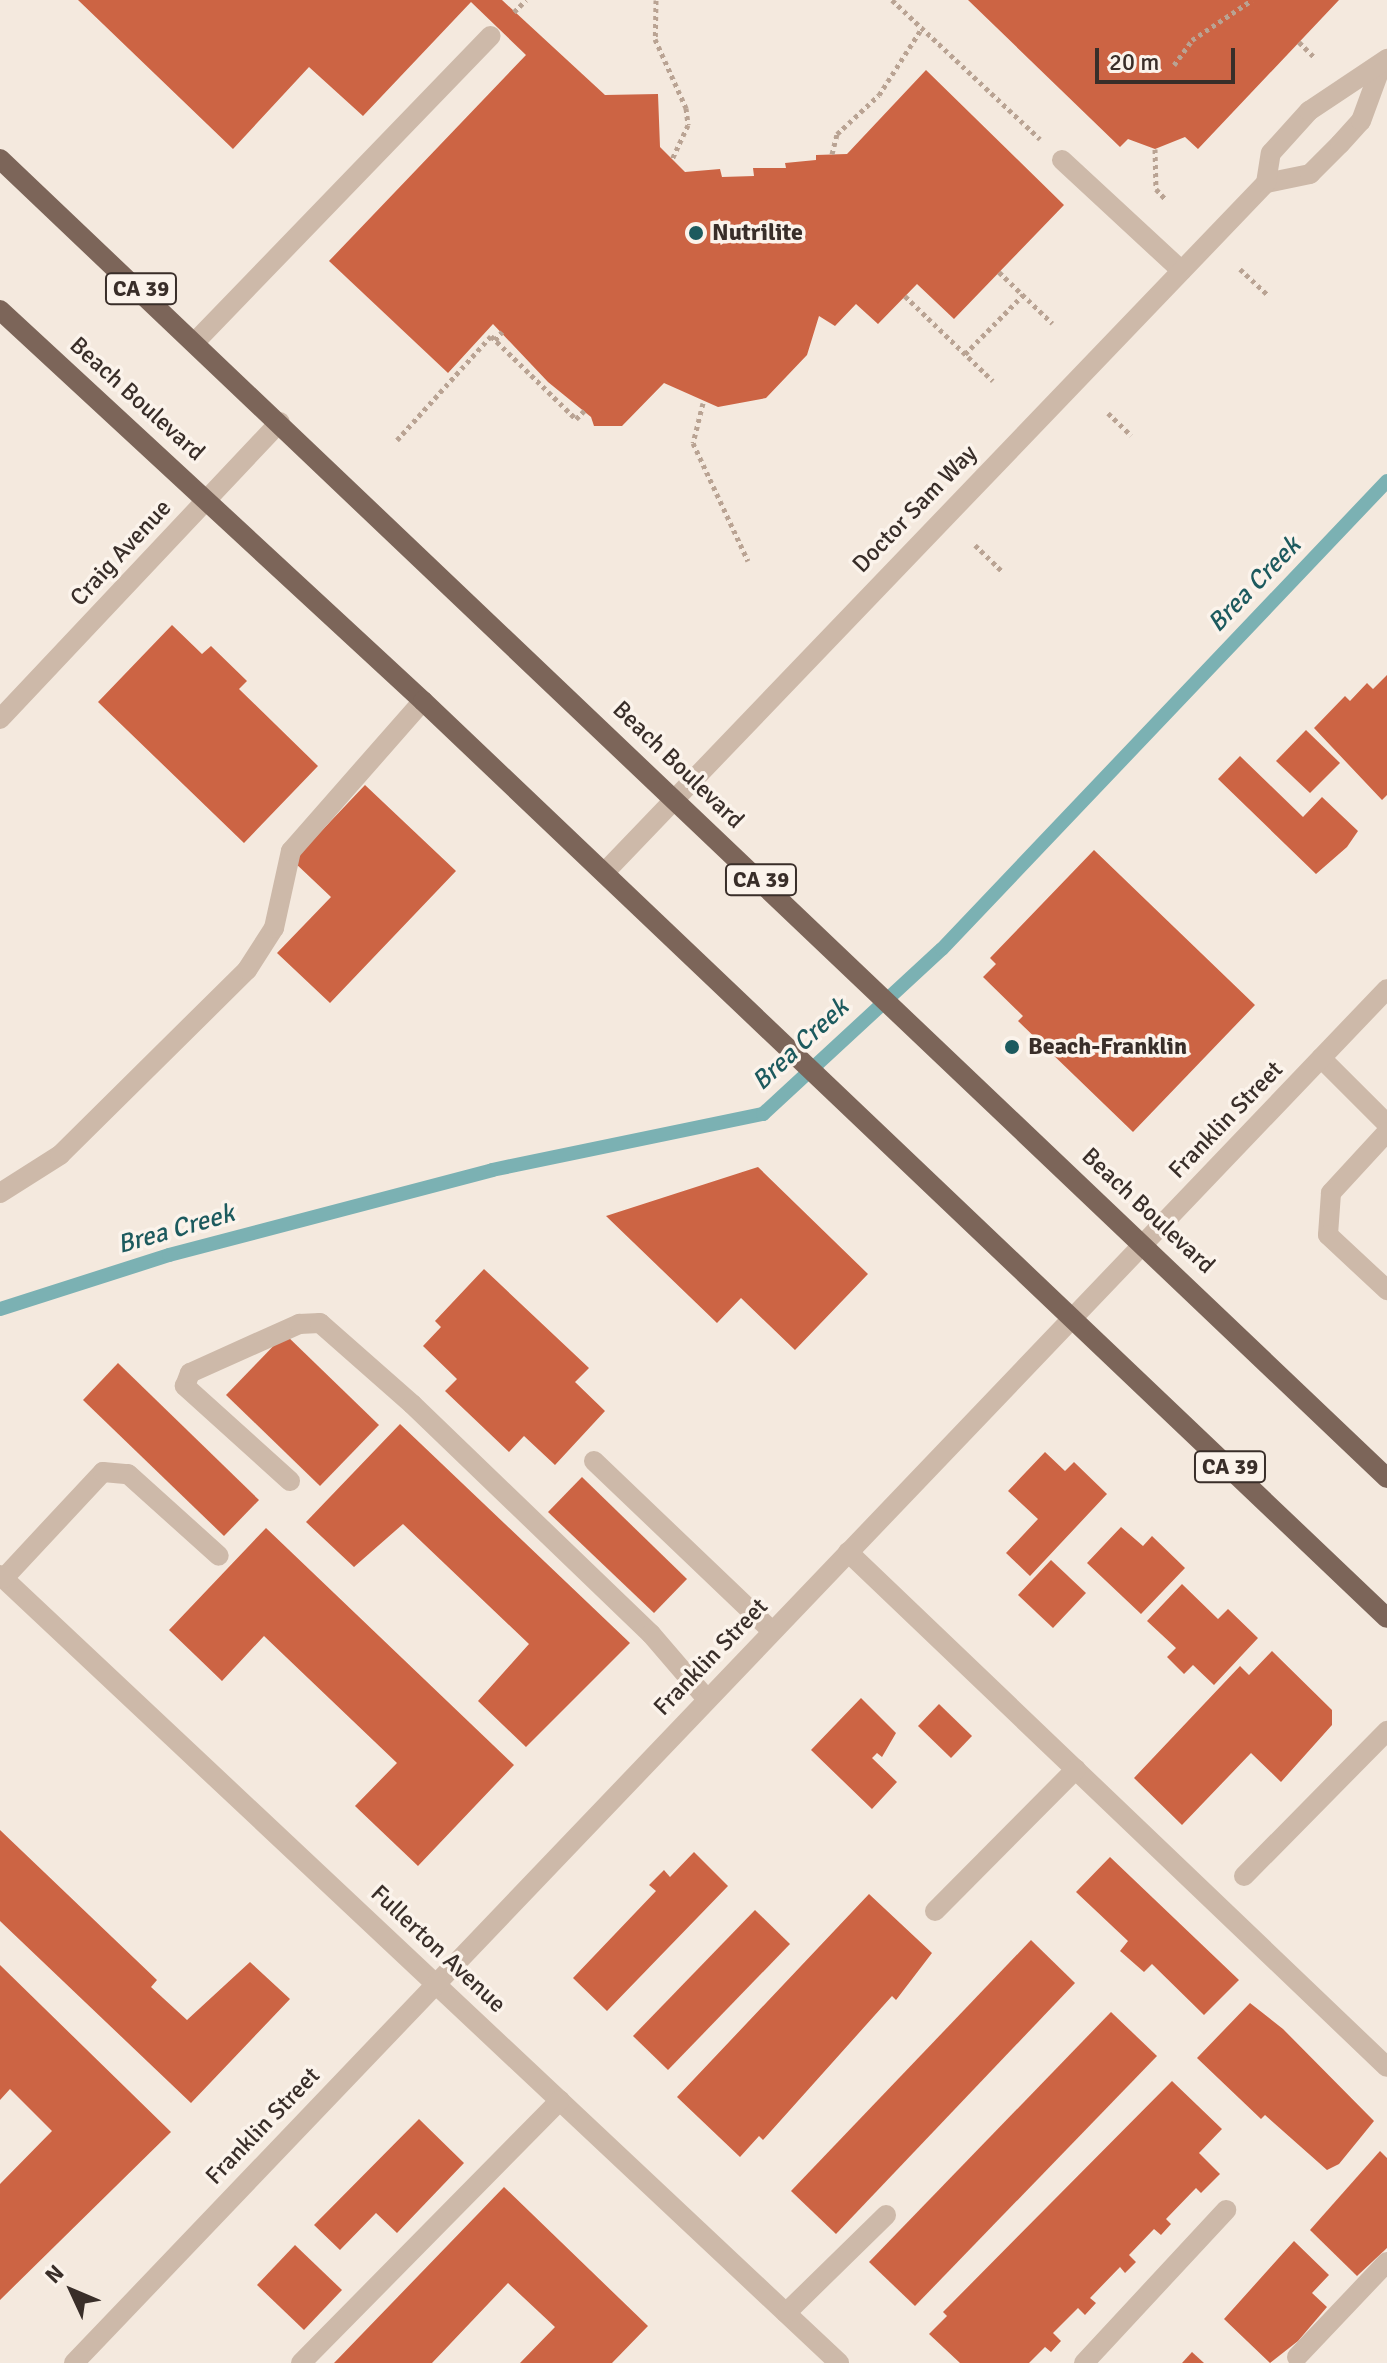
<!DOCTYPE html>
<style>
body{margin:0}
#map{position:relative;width:1387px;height:2363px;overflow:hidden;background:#f4e9de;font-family:Signika,sans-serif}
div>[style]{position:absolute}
.stream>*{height:14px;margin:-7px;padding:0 7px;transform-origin:7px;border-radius:7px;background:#7bb1b3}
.building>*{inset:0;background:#cc6444}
.path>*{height:5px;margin-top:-2.5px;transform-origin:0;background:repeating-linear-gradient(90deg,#b9a393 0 4px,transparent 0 8px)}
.minor>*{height:20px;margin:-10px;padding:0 10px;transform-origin:10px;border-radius:10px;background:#cdb9a9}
.major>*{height:20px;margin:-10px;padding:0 10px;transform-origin:10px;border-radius:10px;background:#7c6559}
.dots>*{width:22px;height:22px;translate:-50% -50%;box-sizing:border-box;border:4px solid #fbf3eb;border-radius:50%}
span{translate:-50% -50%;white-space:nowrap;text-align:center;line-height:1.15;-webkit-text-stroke:7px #fbf3eb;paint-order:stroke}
.shield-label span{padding:2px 6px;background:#fbf3eb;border:2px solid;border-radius:6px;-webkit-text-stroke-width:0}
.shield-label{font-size:22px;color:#392e29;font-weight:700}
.poi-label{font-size:24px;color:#392e29;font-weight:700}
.left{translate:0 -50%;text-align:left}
.street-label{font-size:24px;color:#392e29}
.water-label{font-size:26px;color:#1c5a5e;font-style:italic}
.north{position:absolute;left:32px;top:2251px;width:80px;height:80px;-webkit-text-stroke:6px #fbf3eb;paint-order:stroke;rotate:314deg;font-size:22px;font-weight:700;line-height:32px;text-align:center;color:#392e29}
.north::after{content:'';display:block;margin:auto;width:28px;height:36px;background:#392e29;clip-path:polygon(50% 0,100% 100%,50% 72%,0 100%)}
.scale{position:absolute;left:1095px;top:48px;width:140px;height:36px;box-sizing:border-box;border:4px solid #392e29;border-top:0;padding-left:10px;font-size:24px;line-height:28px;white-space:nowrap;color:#392e29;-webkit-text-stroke:6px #fbf3eb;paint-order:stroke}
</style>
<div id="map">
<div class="stream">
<i style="left:0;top:1309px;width:177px;rotate:-17.7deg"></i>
<i style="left:169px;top:1255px;width:334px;rotate:-14.7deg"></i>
<i style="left:492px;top:1170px;width:277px;rotate:-11.7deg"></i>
<i style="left:763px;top:1114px;width:243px;rotate:-42.7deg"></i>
<i style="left:942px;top:949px;width:646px;rotate:-46.44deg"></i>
</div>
<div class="building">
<i style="clip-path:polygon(78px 0,502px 0,605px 95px,658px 94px,660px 147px,685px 172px,720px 169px,722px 177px,754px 176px,753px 168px,786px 168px,785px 163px,816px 160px,816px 155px,847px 154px,926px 70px,1064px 205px,954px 319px,917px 284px,878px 324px,856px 304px,835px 326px,819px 316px,807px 355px,766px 398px,718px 407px,664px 383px,622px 426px,594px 426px,591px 417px,548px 382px,493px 324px,448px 373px,329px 261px,526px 55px,471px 2px,363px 116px,309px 67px,233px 149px)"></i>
<i style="clip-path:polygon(968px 0,1339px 0,1198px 149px,1185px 137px,1155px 149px,1128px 139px,1120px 147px)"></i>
<i style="clip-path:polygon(172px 625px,202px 654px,211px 646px,247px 681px,239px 689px,318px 766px,244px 843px,98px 702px)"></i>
<i style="clip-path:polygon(1387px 675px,1387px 795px,1382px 800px,1314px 728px,1345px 696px,1350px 701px,1367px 683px,1373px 689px)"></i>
<i style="clip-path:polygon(1306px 730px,1340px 763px,1310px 793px,1276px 761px)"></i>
<i style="clip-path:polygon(1240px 756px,1303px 817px,1322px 797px,1358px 831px,1347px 847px,1316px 874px,1218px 779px)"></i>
<i style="clip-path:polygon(365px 785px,456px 871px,330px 1003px,277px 953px,331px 897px,293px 861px)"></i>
<i style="clip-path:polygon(1094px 850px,1255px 1005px,1133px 1132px,1018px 1021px,1023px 1016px,983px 977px,996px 964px,990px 958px)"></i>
<i style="clip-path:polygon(758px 1167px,868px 1274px,795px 1350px,741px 1298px,717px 1323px,606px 1216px)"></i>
<i style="clip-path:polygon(484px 1269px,589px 1368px,575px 1382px,605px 1411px,555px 1465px,524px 1436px,509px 1452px,445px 1391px,457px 1379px,423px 1346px,441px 1327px,435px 1321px)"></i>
<i style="clip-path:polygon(285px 1334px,379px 1425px,320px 1486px,226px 1395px)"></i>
<i style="clip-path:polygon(118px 1363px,259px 1500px,224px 1536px,83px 1400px)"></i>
<i style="clip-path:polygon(400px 1424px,630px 1643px,526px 1747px,478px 1701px,529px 1644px,403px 1524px,354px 1567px,306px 1522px)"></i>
<i style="clip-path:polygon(1045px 1452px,1065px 1471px,1074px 1462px,1107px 1494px,1030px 1576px,1006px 1553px,1038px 1519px,1008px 1491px)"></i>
<i style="clip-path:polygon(582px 1477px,687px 1579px,654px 1613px,548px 1512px)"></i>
<i style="clip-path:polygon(1121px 1527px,1143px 1546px,1152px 1536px,1185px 1568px,1141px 1614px,1087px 1563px)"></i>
<i style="clip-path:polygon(266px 1528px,514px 1765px,418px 1866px,355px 1806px,397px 1763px,264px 1636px,222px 1681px,169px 1630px)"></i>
<i style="clip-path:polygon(1051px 1560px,1086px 1593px,1053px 1628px,1018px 1595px)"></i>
<i style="clip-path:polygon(1182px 1584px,1218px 1619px,1228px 1609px,1258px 1638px,1214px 1685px,1193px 1665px,1184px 1674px,1167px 1657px,1176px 1648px,1147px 1621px)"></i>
<i style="clip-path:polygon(1272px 1651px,1332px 1710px,1332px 1725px,1281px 1782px,1251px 1753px,1182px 1825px,1134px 1778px,1240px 1666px,1249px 1675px)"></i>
<i style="clip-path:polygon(861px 1698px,896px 1733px,882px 1757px,877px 1753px,872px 1758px,897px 1782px,872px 1809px,811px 1750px)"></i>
<i style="clip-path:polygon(939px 1704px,972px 1736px,951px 1758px,918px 1726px)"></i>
<i style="clip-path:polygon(0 1830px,157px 1980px,151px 1987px,187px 2020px,250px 1962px,290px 1999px,191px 2103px,0 1921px)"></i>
<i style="clip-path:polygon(694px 1852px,728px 1886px,607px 2011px,573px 1978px,656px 1891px,649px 1885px,664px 1870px,670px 1877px)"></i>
<i style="clip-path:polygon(1110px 1857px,1239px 1980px,1204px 2015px,1152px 1964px,1144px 1972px,1120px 1951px,1128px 1941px,1076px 1892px)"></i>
<i style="clip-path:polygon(869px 1894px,932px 1953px,896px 2000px,892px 1996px,763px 2140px,759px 2136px,740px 2157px,677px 2097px)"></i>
<i style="clip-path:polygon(755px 1910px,790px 1944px,668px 2070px,633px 2036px)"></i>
<i style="clip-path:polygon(1031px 1940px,1075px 1983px,836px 2234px,791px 2191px)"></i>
<i style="clip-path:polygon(0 1965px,171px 2132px,0 2300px,0 2184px,52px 2131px,10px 2089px,0 2100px)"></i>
<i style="clip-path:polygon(1250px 2003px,1283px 2029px,1374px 2121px,1339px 2164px,1327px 2170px,1265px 2115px,1261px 2119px,1197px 2058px)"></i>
<i style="clip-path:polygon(1111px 2012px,1157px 2056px,915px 2306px,869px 2262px)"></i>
<i style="clip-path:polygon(1172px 2081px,1222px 2129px,1199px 2153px,1220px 2174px,1201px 2193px,1196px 2188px,1166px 2219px,1171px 2224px,1161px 2235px,1154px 2229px,1129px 2255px,1136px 2262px,1125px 2273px,1120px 2267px,1090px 2298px,1096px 2303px,1085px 2315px,1078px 2308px,1053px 2333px,1061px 2341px,1051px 2352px,1045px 2347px,1029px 2363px,960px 2363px,929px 2334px,947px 2316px,943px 2312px)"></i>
<i style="clip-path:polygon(419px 2119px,464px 2163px,397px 2233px,376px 2213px,340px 2250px,314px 2225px)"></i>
<i style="clip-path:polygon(1380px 2151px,1387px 2158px,1387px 2248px,1357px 2276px,1310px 2230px)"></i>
<i style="clip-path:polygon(504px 2187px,648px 2326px,612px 2363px,520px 2363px,555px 2327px,508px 2283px,432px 2363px,334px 2363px)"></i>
<i style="clip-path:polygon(1294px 2241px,1329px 2275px,1312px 2293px,1327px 2307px,1298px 2341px,1270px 2363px,1224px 2319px)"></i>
<i style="clip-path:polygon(295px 2245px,342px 2290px,304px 2330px,257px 2285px)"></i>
<i style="clip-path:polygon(1192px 2352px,1204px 2363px,1182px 2363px)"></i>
</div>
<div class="path">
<i style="left:656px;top:0;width:39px;rotate:91deg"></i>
<i style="left:655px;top:39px;width:76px;rotate:65.8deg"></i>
<i style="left:686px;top:108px;width:17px;rotate:83deg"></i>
<i style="left:688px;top:125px;width:38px;rotate:115deg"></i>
<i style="left:892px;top:0;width:203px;rotate:43.2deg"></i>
<i style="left:514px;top:12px;width:17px;rotate:-45deg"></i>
<i style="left:1299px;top:42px;width:21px;rotate:45deg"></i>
<i style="left:1174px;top:65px;width:31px;rotate:-54deg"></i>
<i style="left:1192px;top:40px;width:72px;rotate:-33.7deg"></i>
<i style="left:1155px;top:149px;width:40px;rotate:88.6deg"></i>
<i style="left:1156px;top:189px;width:16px;rotate:47deg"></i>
<i style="left:832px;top:154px;width:21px;rotate:-76deg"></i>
<i style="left:837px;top:134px;width:57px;rotate:-42.9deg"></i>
<i style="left:879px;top:95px;width:80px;rotate:-57.3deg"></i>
<i style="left:1240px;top:269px;width:37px;rotate:43deg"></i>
<i style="left:999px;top:272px;width:74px;rotate:43.9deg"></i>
<i style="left:905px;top:296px;width:122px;rotate:44deg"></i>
<i style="left:495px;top:340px;width:11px;rotate:-49deg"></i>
<i style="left:965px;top:354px;width:83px;rotate:-45.5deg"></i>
<i style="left:703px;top:403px;width:41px;rotate:104deg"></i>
<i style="left:693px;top:443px;width:130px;rotate:65deg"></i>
<i style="left:1108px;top:413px;width:32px;rotate:44deg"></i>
<i style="left:397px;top:440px;width:140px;rotate:-47.9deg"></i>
<i style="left:491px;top:336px;width:119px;rotate:44.3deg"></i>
<i style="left:576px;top:419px;width:13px;rotate:-45deg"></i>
<i style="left:975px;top:545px;width:37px;rotate:44deg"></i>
</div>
<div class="minor">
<i style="left:1062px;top:160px;width:163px;rotate:42.8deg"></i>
<i style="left:1266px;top:183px;width:45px;rotate:-11.6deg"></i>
<i style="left:1310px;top:174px;width:42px;rotate:-45deg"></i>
<i style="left:1340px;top:144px;width:31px;rotate:-48deg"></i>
<i style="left:1361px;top:121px;width:61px;rotate:-69.8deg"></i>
<i style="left:196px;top:341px;width:424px;rotate:-46deg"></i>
<i style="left:0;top:719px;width:408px;rotate:-46.7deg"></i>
<i style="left:604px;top:873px;width:956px;rotate:-46.19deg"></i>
<i style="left:1266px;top:183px;width:30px;rotate:-81deg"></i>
<i style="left:1271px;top:153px;width:57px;rotate:-47.9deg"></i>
<i style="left:1309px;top:111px;width:94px;rotate:-33.7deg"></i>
<i style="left:1321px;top:1058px;width:93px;rotate:45deg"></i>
<i style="left:1387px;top:1132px;width:83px;rotate:132.6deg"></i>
<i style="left:1331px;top:1193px;width:42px;rotate:94.1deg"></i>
<i style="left:1328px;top:1235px;width:81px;rotate:43deg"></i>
<i style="left:0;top:1193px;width:71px;rotate:-32.3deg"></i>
<i style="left:60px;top:1155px;width:263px;rotate:-44.7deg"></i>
<i style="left:247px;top:970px;width:50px;rotate:-57.3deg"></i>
<i style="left:274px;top:928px;width:79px;rotate:-77.6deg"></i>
<i style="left:291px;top:851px;width:200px;rotate:-48.7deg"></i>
<i style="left:594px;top:1461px;width:246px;rotate:43.7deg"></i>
<i style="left:290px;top:1481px;width:142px;rotate:-137.9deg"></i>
<i style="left:185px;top:1386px;width:14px;rotate:-69deg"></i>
<i style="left:190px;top:1373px;width:120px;rotate:-24.2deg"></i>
<i style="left:299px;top:1324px;width:21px;rotate:-3deg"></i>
<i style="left:320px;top:1323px;width:123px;rotate:41.4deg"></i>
<i style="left:412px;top:1404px;width:332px;rotate:43.9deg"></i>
<i style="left:651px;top:1634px;width:86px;rotate:49.3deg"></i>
<i style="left:848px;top:1552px;width:745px;rotate:43.7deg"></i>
<i style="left:0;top:1575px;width:1151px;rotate:43.2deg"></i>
<i style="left:4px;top:1578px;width:145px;rotate:-47deg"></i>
<i style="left:103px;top:1472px;width:25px;rotate:5deg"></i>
<i style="left:128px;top:1474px;width:122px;rotate:42deg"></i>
<i style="left:1244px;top:1876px;width:204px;rotate:-45.4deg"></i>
<i style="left:935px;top:1911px;width:200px;rotate:-45.2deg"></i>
<i style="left:786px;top:2313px;width:140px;rotate:-44.4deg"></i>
<i style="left:1297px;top:2357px;width:131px;rotate:-46.5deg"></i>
<i style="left:74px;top:2363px;width:1900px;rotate:-46.3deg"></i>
<i style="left:301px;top:2363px;width:369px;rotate:-45.4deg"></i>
<i style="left:1084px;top:2363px;width:209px;rotate:-47.1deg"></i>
</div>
<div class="major">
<i style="left:0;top:159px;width:1914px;rotate:43.56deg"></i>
<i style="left:0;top:310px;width:576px;rotate:42.75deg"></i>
<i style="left:423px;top:701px;width:1330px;rotate:43.57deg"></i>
</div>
<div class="dots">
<i style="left:696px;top:233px;background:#1c5a5e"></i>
<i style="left:1012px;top:1047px;background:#1c5a5e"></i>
</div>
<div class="shield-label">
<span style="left:141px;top:289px">CA 39</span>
<span style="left:761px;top:880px">CA 39</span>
<span style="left:1230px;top:1467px">CA 39</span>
</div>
<div class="poi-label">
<span class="left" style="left:712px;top:233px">Nutrilite</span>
<span class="left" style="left:1028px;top:1047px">Beach-Franklin</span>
</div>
<div class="street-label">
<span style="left:137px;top:399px;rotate:42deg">Beach Boulevard</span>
<span style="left:915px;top:509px;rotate:-46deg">Doctor Sam Way</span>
<span style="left:121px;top:553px;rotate:-47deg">Craig Avenue</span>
<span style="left:678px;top:765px;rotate:44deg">Beach Boulevard</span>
<span style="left:1226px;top:1120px;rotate:-46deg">Franklin Street</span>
<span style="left:1148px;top:1211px;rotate:43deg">Beach Boulevard</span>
<span style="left:711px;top:1657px;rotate:-46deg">Franklin Street</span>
<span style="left:438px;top:1949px;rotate:43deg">Fullerton Avenue</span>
<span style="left:263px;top:2126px;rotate:-46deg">Franklin Street</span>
</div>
<div class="water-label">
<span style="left:1255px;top:585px;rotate:-46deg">Brea Creek</span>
<span style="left:801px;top:1045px;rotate:-43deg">Brea Creek</span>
<span style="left:176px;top:1230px;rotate:-16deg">Brea Creek</span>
</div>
<div class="north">N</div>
<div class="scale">20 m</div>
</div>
